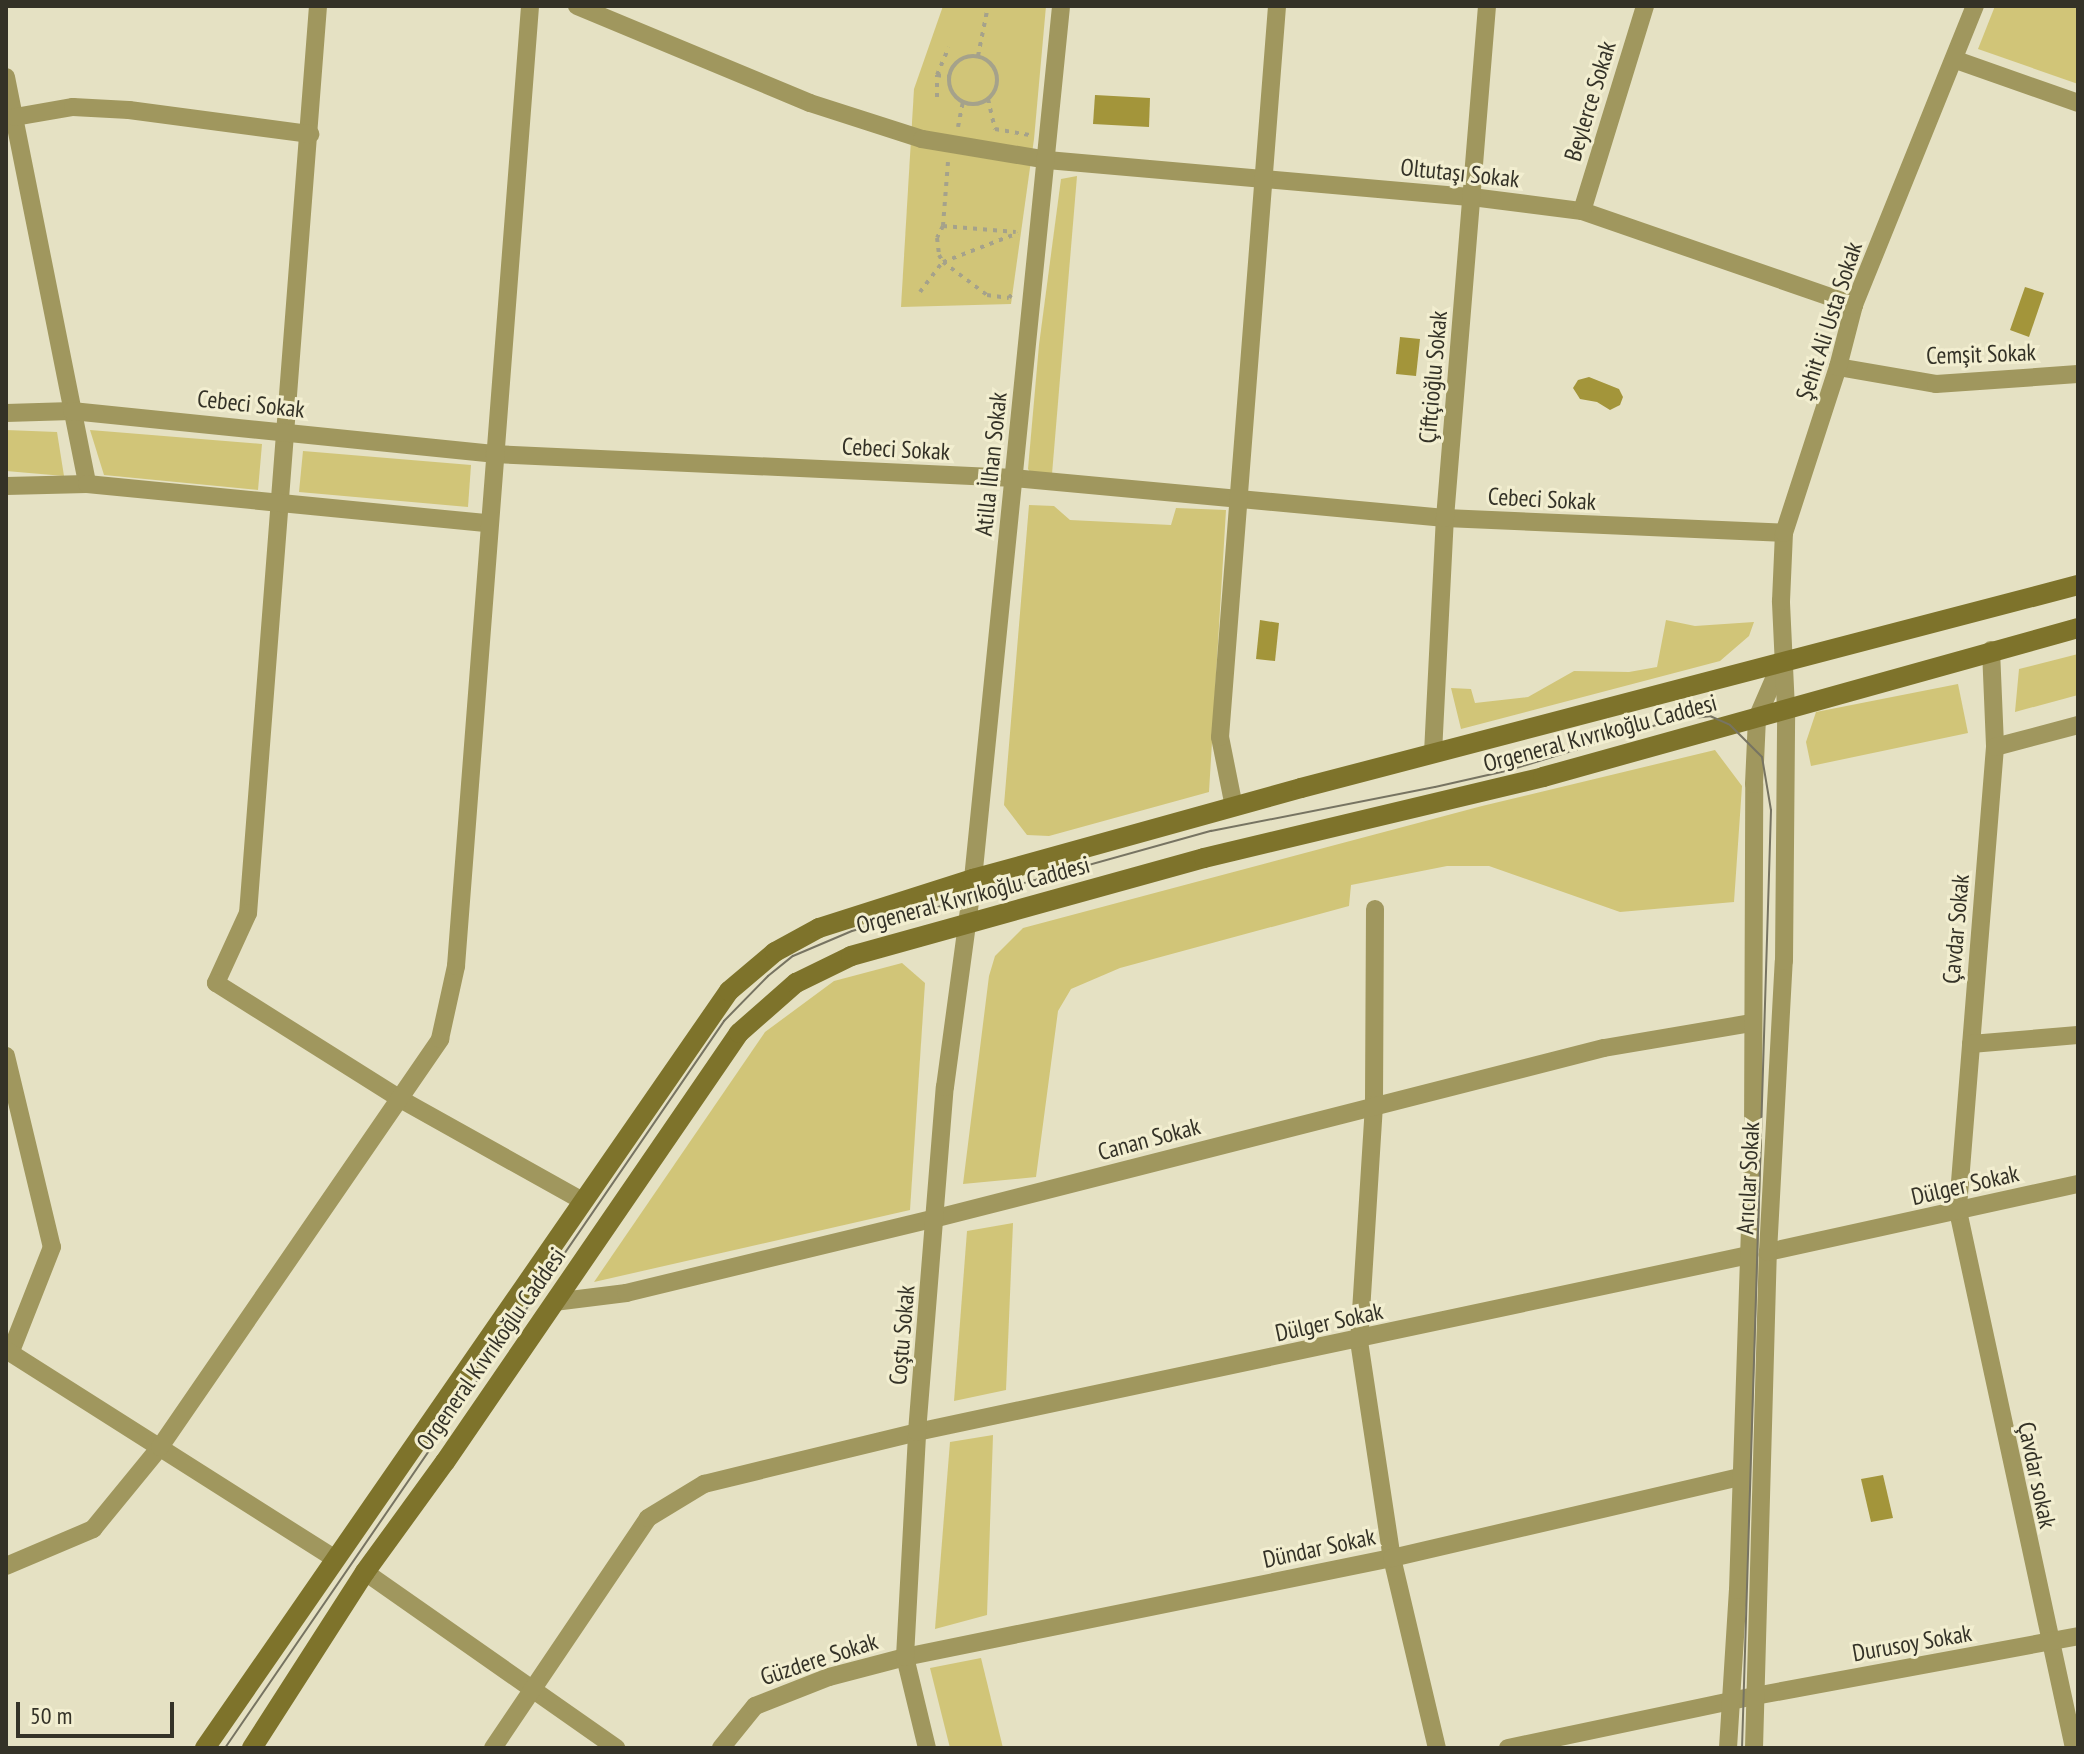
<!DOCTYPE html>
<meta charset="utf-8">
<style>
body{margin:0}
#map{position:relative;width:2084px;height:1754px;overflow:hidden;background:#e5e1c3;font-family:"PT Sans Narrow",sans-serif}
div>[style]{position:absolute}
.green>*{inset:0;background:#d1c578}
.water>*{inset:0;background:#a3953a}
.path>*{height:4px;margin-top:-2px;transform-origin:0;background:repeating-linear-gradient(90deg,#a5a28b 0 4px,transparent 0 10px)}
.path>.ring{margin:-2px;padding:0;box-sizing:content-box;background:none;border:4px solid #a5a28b;border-radius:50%}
.minor>*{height:18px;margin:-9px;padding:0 9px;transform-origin:9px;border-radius:9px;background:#a0975e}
.secondary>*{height:20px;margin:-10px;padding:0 10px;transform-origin:10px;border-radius:10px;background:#7e732b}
.tram>*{height:2px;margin:-1px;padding:0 1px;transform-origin:1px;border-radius:1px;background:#777462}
span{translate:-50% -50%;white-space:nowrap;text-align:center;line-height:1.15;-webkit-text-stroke:6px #f2eed0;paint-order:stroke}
.street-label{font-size:24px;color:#343227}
.frame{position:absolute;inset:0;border:8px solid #343227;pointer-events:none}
.scale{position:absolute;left:16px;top:1702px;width:158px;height:36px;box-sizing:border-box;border:4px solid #343227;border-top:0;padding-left:10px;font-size:24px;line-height:28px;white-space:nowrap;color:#343227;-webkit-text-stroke:6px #f2eed0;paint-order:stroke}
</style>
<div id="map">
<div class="green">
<i style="clip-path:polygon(943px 6px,1046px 6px,1034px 139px,1011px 304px,901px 307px,914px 89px)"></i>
<i style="clip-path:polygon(1995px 6px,2078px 6px,2078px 84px,1978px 49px)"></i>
<i style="clip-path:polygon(1077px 176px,1052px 474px,1032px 475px,1028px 469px,1039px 345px,1061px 179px)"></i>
<i style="clip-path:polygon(6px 430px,57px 432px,64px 476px,6px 471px)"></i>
<i style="clip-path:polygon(90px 430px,262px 444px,258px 490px,104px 475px)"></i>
<i style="clip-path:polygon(303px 451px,471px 465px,468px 507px,299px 492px)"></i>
<i style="clip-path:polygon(1029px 505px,1054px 506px,1070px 520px,1171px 525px,1176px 508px,1226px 510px,1209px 792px,1049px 836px,1027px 835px,1004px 805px)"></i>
<i style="clip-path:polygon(1666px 620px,1695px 626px,1754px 622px,1749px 636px,1720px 661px,1461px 729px,1451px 688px,1471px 689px,1475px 703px,1528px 697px,1574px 671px,1629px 672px,1657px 667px)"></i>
<i style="clip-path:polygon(2078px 654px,2078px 695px,2015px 712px,2019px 669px)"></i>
<i style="clip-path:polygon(1958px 684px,1968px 733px,1811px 766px,1806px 742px,1816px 712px)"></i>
<i style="clip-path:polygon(1715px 750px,1742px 786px,1734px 902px,1620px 912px,1489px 866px,1447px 866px,1351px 885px,1349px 906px,1120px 968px,1071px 989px,1058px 1011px,1036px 1177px,963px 1184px,989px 976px,995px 956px,1023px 928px,1482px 806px)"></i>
<i style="clip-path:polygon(902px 963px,925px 983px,910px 1210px,594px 1282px,765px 1032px,834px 981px)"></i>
<i style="clip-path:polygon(1013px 1223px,1006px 1390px,954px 1401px,967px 1231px)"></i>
<i style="clip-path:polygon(993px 1435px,987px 1615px,935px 1629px,950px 1442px)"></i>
<i style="clip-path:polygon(981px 1658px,1003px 1748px,950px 1748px,930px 1668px)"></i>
</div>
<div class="water">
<i style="clip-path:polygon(1095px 95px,1150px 98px,1149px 127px,1093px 124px)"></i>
<i style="clip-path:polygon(2025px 287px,2044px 293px,2029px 337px,2010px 330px)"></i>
<i style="clip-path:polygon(1400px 337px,1420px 339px,1416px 376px,1396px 374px)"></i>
<i style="clip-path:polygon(1589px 377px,1619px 389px,1623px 397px,1620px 405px,1610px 410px,1597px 402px,1580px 399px,1573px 388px,1578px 380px)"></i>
<i style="clip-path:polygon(1260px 620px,1279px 623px,1275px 661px,1256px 659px)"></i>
<i style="clip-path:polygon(1883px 1475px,1893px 1518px,1871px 1522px,1861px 1479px)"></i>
</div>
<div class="path">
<i style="left:978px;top:56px;width:51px;rotate:-78.7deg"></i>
<i class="ring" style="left:949px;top:56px;width:44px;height:44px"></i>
<i style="left:937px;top:75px;width:30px;rotate:-67deg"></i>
<i style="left:937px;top:97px;width:22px;rotate:-90deg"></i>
<i style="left:937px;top:75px;width:12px;rotate:9deg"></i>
<i style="left:988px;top:99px;width:31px;rotate:77deg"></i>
<i style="left:995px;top:129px;width:35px;rotate:10deg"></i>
<i style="left:958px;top:127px;width:25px;rotate:-79deg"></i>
<i style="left:948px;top:162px;width:64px;rotate:94.5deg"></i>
<i style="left:943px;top:226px;width:13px;rotate:117deg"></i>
<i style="left:937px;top:238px;width:17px;rotate:83deg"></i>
<i style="left:939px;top:255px;width:8px;rotate:60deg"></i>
<i style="left:943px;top:262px;width:55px;rotate:36.9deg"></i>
<i style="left:987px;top:295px;width:22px;rotate:8deg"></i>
<i style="left:1009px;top:298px;width:7px;rotate:-56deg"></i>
<i style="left:943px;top:226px;width:73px;rotate:4.7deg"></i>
<i style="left:920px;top:292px;width:38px;rotate:-53deg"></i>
<i style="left:943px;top:262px;width:80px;rotate:-21.1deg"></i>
</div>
<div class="minor">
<i style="left:318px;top:6px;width:910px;rotate:94.41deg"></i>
<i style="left:248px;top:913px;width:77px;rotate:114.6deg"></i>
<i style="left:216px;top:983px;width:220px;rotate:32.2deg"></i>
<i style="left:402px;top:1100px;width:207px;rotate:29.2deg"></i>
<i style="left:577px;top:6px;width:252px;rotate:22.6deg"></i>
<i style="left:810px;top:103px;width:118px;rotate:17.8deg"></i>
<i style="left:922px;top:139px;width:127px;rotate:9.5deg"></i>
<i style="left:1047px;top:160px;width:427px;rotate:5deg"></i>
<i style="left:1472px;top:197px;width:111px;rotate:7.3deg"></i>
<i style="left:1582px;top:211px;width:288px;rotate:19.1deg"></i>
<i style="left:1956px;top:60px;width:129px;rotate:19.4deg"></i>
<i style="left:6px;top:77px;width:415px;rotate:78.7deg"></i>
<i style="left:15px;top:117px;width:59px;rotate:-9.8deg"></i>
<i style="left:73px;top:107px;width:56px;rotate:3.1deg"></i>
<i style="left:129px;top:110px;width:183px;rotate:7.6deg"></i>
<i style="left:1582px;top:211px;width:214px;rotate:-72.9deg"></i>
<i style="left:1838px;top:367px;width:99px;rotate:9.8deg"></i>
<i style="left:1936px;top:384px;width:142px;rotate:-4deg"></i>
<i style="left:6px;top:413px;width:66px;rotate:-1.7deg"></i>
<i style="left:72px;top:411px;width:424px;rotate:5.8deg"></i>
<i style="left:494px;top:454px;width:521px;rotate:2.64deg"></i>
<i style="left:1014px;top:478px;width:433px;rotate:5.3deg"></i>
<i style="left:1445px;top:518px;width:339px;rotate:2.5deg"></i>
<i style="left:6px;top:486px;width:81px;rotate:-1.4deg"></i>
<i style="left:87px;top:484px;width:403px;rotate:5.6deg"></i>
<i style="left:1991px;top:650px;width:97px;rotate:87.6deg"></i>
<i style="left:1995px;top:747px;width:465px;rotate:94.6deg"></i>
<i style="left:1958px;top:1211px;width:549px;rotate:77.81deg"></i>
<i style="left:1995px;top:747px;width:86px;rotate:-14.8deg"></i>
<i style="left:1433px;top:753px;width:235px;rotate:-87.1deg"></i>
<i style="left:1445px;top:518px;width:514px;rotate:-85.31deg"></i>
<i style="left:1234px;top:807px;width:71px;rotate:-101.3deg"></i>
<i style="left:1220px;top:737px;width:733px;rotate:-85.54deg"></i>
<i style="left:1375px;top:909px;width:196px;rotate:90.3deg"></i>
<i style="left:1374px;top:1105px;width:236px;rotate:93.6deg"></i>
<i style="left:1359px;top:1341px;width:219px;rotate:81.4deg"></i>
<i style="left:1392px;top:1558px;width:195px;rotate:76.7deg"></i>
<i style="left:1971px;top:1044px;width:107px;rotate:-4.8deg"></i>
<i style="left:6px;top:1056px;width:196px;rotate:76.5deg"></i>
<i style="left:52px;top:1247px;width:112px;rotate:111.5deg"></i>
<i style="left:1768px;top:1252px;width:317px;rotate:-12.4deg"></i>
<i style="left:554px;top:1302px;width:73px;rotate:-7.1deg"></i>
<i style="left:626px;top:1293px;width:320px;rotate:-13.6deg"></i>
<i style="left:937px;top:1218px;width:688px;rotate:-14.3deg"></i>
<i style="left:1604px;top:1048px;width:150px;rotate:-9.6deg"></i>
<i style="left:6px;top:1350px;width:390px;rotate:32.4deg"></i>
<i style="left:6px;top:1566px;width:95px;rotate:-23deg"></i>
<i style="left:93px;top:1529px;width:106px;rotate:-50.7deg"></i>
<i style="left:160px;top:1447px;width:495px;rotate:-55.5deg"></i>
<i style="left:440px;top:1039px;width:75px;rotate:-77.6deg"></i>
<i style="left:456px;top:966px;width:963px;rotate:-85.59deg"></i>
<i style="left:365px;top:1572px;width:307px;rotate:35deg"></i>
<i style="left:493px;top:1748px;width:277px;rotate:-56deg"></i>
<i style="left:648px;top:1518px;width:66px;rotate:-31.3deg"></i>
<i style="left:704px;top:1484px;width:219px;rotate:-13.7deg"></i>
<i style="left:917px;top:1432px;width:851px;rotate:-12.01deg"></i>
<i style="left:721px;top:1748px;width:54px;rotate:-51deg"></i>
<i style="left:755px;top:1706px;width:79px;rotate:-21.4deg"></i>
<i style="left:829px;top:1677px;width:79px;rotate:-14.7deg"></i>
<i style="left:905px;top:1657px;width:497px;rotate:-11.5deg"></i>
<i style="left:1392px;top:1558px;width:358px;rotate:-13.1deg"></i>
<i style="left:927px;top:1748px;width:94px;rotate:-103.6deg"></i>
<i style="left:905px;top:1657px;width:225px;rotate:-86.9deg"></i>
<i style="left:917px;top:1432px;width:346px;rotate:-85.4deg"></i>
<i style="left:945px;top:1087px;width:210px;rotate:-82.3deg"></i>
<i style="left:973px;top:879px;width:877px;rotate:-84.24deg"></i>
<i style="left:1508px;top:1748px;width:252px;rotate:-11.9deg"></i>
<i style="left:1755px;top:1696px;width:329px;rotate:-10.5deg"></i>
<i style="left:1728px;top:1748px;width:158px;rotate:-86.4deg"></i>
<i style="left:1738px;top:1590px;width:446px;rotate:-88.1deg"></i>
<i style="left:1753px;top:1144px;width:360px;rotate:-89.8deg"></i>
<i style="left:1754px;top:784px;width:66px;rotate:-87.4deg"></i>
<i style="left:1757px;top:718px;width:58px;rotate:-66.5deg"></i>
<i style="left:1754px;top:1748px;width:496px;rotate:-88.4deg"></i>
<i style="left:1768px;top:1252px;width:291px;rotate:-86.9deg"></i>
<i style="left:1784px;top:961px;width:252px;rotate:-89.5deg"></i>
<i style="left:1786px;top:709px;width:108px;rotate:-92.7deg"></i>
<i style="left:1781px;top:601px;width:68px;rotate:-87.5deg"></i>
<i style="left:1784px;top:533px;width:175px;rotate:-72deg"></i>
<i style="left:1838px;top:367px;width:64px;rotate:-75.5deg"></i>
<i style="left:1854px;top:305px;width:323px;rotate:-68deg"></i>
</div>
<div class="secondary">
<i style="left:205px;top:1748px;width:921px;rotate:-55.31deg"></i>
<i style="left:729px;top:991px;width:60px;rotate:-40.3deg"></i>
<i style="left:775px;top:952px;width:50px;rotate:-28.6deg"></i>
<i style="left:819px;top:928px;width:162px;rotate:-17.7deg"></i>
<i style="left:973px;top:879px;width:340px;rotate:-15.5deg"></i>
<i style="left:1301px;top:788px;width:803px;rotate:-14.64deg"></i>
<i style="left:252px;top:1748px;width:209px;rotate:-57.3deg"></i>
<i style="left:365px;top:1572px;width:136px;rotate:-54deg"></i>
<i style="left:445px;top:1462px;width:520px;rotate:-55.58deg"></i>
<i style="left:739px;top:1033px;width:76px;rotate:-41.3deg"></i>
<i style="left:796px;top:983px;width:61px;rotate:-26.1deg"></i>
<i style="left:851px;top:956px;width:366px;rotate:-15.5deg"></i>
<i style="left:1204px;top:858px;width:349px;rotate:-13.4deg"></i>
<i style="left:1543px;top:777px;width:555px;rotate:-15.56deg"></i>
</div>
<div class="tram">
<i style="left:225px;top:1748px;width:882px;rotate:-55.53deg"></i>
<i style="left:724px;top:1021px;width:63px;rotate:-45.6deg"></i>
<i style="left:768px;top:976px;width:32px;rotate:-39deg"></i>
<i style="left:793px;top:956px;width:64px;rotate:-23deg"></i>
<i style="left:852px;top:931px;width:373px;rotate:-15.6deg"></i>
<i style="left:1211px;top:831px;width:228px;rotate:-11.1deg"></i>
<i style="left:1435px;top:787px;width:77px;rotate:-12.8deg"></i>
<i style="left:1510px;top:770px;width:170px;rotate:-17.1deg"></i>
<i style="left:1673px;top:720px;width:37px;rotate:-6deg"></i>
<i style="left:1710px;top:716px;width:22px;rotate:24deg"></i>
<i style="left:1730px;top:725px;width:45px;rotate:45deg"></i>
<i style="left:1762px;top:757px;width:54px;rotate:80.4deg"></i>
<i style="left:1771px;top:810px;width:938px;rotate:91.77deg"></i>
</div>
<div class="street-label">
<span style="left:1590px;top:101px;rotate:-73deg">Beylerce Sokak</span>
<span style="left:1460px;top:173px;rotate:6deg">Oltutaşı Sokak</span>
<span style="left:1829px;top:321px;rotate:-72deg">Şehit Ali Usta Sokak</span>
<span style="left:1981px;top:354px;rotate:-2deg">Cemşit Sokak</span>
<span style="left:1433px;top:377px;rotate:-85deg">Çiftçioğlu Sokak</span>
<span style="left:251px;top:404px;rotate:6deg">Cebeci Sokak</span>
<span style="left:896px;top:449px;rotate:3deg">Cebeci Sokak</span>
<span style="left:991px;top:464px;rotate:-84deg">Atilla İlhan Sokak</span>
<span style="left:1542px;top:499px;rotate:3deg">Cebeci Sokak</span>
<span style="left:1600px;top:733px;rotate:-15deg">Orgeneral Kıvrıkoğlu Caddesi</span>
<span style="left:973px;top:895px;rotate:-15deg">Orgeneral Kıvrıkoğlu Caddesi</span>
<span style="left:1956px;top:929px;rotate:-85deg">Çavdar Sokak</span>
<span style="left:1149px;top:1139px;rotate:-15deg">Canan Sokak</span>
<span style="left:1748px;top:1178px;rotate:-87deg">Arıcılar Sokak</span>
<span style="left:1965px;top:1185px;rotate:-13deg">Dülger Sokak</span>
<span style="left:1329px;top:1322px;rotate:-12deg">Dülger Sokak</span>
<span style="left:902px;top:1335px;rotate:-85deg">Coştu Sokak</span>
<span style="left:491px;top:1349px;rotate:-55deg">Orgeneral Kıvrıkoğlu Caddesi</span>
<span style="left:2037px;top:1475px;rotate:78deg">Çavdar sokak</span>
<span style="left:1319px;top:1548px;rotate:-12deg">Dündar Sokak</span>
<span style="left:1912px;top:1643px;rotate:-10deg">Durusoy Sokak</span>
<span style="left:819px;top:1659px;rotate:-18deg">Güzdere Sokak</span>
</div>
<div class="frame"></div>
<div class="scale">50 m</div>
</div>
